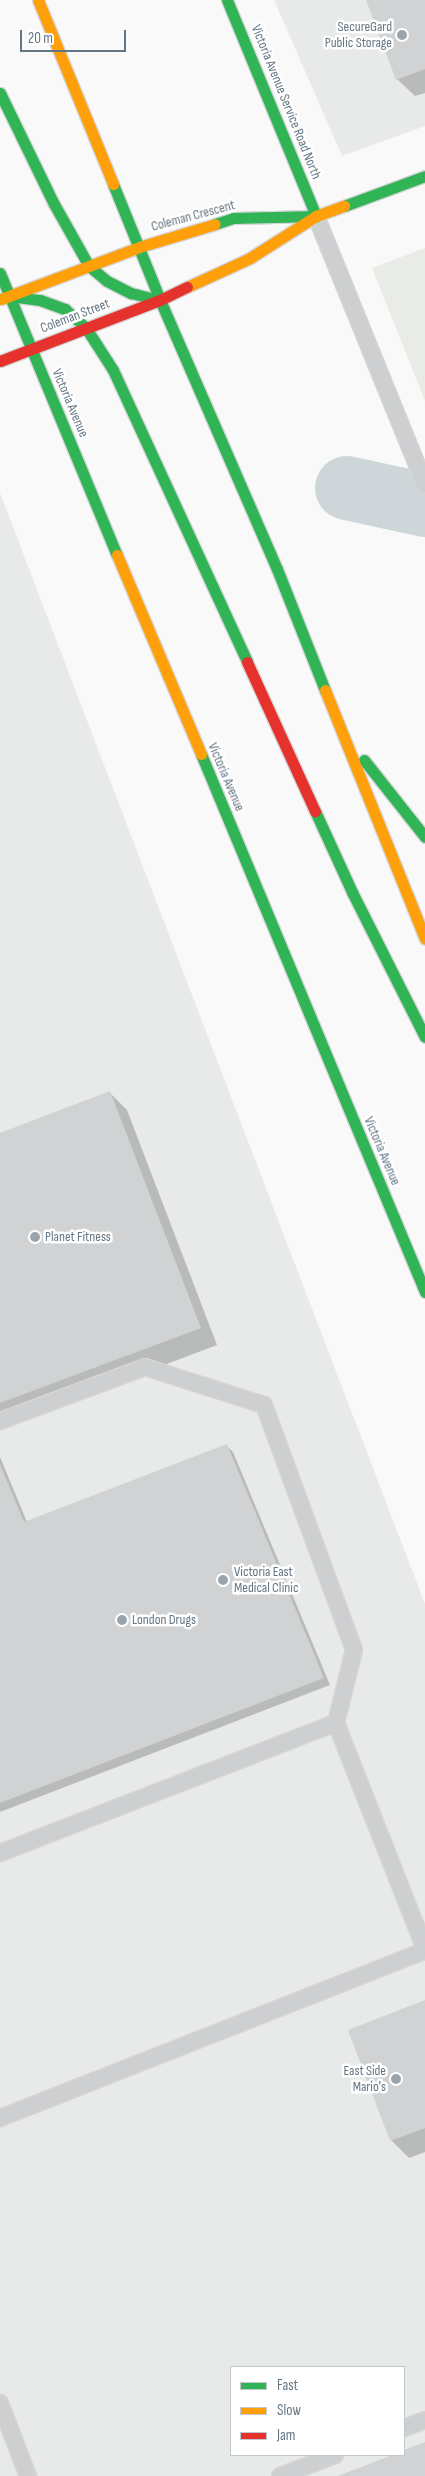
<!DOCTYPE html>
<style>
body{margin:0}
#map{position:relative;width:425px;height:2476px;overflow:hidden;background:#f9f9f9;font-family:"Sofia Sans Condensed",sans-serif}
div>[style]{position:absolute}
.built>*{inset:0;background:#e8e9e9}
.green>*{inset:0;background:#e8ebe6}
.shadow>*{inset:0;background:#0003}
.river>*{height:64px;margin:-32px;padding:0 32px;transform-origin:32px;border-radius:32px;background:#ced6d9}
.building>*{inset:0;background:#d0d2d3}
.roads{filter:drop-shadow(1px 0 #d5d6d7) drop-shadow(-1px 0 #d5d6d7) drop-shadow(0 1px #d5d6d7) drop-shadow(0 -1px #d5d6d7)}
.lane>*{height:16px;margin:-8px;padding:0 8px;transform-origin:8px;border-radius:8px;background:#cecfd0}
.fast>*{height:11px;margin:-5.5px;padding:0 5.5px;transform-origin:5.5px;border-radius:5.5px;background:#30b455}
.slow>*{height:11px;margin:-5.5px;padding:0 5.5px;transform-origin:5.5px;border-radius:5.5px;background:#ff9f0a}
.jam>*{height:11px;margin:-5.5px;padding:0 5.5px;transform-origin:5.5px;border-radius:5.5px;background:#e5322d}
.dots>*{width:14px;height:14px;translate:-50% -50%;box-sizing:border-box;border:2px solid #fff;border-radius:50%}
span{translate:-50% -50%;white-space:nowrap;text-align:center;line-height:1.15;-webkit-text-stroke:5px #fff;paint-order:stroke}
.poi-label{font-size:14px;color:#657683}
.right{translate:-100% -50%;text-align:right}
.left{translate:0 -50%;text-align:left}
.street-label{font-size:14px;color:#657683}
.legend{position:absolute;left:230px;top:2366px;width:175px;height:90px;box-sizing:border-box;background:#fff;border:1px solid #c1c8cd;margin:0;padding:6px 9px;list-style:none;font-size:15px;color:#657683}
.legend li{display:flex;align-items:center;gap:10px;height:25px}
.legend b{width:25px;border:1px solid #c1c8cd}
.scale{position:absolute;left:20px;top:30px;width:106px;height:22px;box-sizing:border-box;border:2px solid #657683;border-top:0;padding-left:6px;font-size:15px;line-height:18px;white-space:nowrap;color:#657683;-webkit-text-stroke:4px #fff;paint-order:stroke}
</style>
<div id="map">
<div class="built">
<i style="clip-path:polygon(274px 0,425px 0,425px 126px,342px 156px)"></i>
<i style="clip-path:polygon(evenodd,0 493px,425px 1604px,425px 2476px,0 2476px,0 493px,231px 2367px,404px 2367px,404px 2455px,231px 2455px,231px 2367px)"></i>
</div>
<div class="green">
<i style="clip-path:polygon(425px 248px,425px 401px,372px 268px)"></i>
</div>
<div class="shadow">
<i style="clip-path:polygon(368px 0,425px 0,425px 93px,415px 96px,397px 79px)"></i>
<i style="clip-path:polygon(110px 1093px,127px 1110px,217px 1345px,0 1427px,0 1134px)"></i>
<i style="clip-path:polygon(226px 1445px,233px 1452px,330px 1685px,0 1812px,0 1457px,27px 1522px)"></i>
<i style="clip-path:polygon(425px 2002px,425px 2152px,409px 2158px,392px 2141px,350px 2030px)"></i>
</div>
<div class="river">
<i style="left:347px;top:488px;width:80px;rotate:12.3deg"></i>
</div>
<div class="building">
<i style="clip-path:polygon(366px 0,425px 0,425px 69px,396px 80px)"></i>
<i style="clip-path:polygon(110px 1091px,201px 1328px,0 1403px,0 1133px)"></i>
<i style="clip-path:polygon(227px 1444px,324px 1678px,0 1803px,0 1464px,24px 1522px)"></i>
<i style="clip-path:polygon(425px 2000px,425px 2128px,390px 2141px,348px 2030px)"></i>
<i style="clip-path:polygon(425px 2442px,425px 2476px,338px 2476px,392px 2455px,404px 2455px,404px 2450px)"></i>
</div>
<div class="roads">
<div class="lane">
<i style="left:316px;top:216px;width:290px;rotate:67.9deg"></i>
<i style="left:0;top:1421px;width:155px;rotate:-20.4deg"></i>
<i style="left:145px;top:1367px;width:125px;rotate:17.7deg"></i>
<i style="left:264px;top:1405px;width:261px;rotate:69.8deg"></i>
<i style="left:354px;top:1650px;width:75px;rotate:103.9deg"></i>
<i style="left:336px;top:1723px;width:243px;rotate:68.5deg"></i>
<i style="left:0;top:1853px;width:360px;rotate:-21.2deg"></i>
<i style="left:0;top:2118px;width:457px;rotate:-21.5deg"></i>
<i style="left:0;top:2403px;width:78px;rotate:69deg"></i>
<i style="left:404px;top:2428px;width:22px;rotate:-21deg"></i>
<i style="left:280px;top:2476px;width:59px;rotate:-20.9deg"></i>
</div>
<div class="fast">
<i style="left:227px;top:0;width:234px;rotate:67.6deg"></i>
<i style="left:0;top:93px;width:123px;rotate:64.1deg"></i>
<i style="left:54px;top:204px;width:71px;rotate:60.6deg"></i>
<i style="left:89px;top:266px;width:23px;rotate:40deg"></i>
<i style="left:107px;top:281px;width:27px;rotate:27deg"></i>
<i style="left:131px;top:293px;width:30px;rotate:14deg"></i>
<i style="left:113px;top:184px;width:125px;rotate:67.9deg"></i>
<i style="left:160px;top:300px;width:293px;rotate:66.5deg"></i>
<i style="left:277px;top:569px;width:130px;rotate:68.4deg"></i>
<i style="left:344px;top:206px;width:86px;rotate:-20.3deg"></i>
<i style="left:215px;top:224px;width:19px;rotate:-18deg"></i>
<i style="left:233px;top:218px;width:83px;rotate:-1.4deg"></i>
<i style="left:0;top:273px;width:305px;rotate:67.5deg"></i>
<i style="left:10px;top:296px;width:30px;rotate:8deg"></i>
<i style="left:40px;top:300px;width:27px;rotate:20deg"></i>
<i style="left:65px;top:309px;width:28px;rotate:42deg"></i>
<i style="left:86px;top:328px;width:50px;rotate:57.3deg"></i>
<i style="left:113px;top:370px;width:321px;rotate:65.3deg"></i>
<i style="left:201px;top:754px;width:583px;rotate:67.4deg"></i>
<i style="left:364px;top:760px;width:98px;rotate:51.6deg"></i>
<i style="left:315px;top:811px;width:89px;rotate:65.4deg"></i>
<i style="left:352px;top:892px;width:162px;rotate:63.3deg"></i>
</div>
<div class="slow">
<i style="left:38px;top:0;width:199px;rotate:67.8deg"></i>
<i style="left:187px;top:287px;width:69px;rotate:-24.7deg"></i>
<i style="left:250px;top:258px;width:78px;rotate:-32.5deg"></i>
<i style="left:316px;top:216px;width:30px;rotate:-20deg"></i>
<i style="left:1px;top:299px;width:147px;rotate:-20.6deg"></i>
<i style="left:139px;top:247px;width:79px;rotate:-16.8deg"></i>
<i style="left:117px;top:555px;width:216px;rotate:67.1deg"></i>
<i style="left:325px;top:690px;width:268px;rotate:68.1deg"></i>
</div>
<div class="jam">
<i style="left:0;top:361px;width:171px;rotate:-20.9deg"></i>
<i style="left:160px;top:300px;width:30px;rotate:-26deg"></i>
<i style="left:247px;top:662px;width:164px;rotate:65.5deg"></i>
</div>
</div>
<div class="dots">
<i style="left:402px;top:35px;background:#99a4ac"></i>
<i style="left:35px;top:1237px;background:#99a4ac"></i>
<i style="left:223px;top:1580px;background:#99a4ac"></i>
<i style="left:122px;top:1620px;background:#99a4ac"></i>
<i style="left:396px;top:2079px;background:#99a4ac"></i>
</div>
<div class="poi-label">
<span class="right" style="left:392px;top:35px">SecureGard<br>Public Storage</span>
<span class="left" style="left:45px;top:1237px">Planet Fitness</span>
<span class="left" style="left:234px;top:1580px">Victoria East<br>Medical Clinic</span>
<span class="left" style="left:132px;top:1620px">London Drugs</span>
<span class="right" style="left:386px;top:2079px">East Side<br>Mario's</span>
</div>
<div class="street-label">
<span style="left:286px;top:102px;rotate:68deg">Victoria Avenue Service Road North</span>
<span style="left:193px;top:216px;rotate:-15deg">Coleman Crescent</span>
<span style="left:75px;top:316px;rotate:-21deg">Coleman Street</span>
<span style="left:70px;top:403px;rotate:67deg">Victoria Avenue</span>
<span style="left:226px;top:777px;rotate:67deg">Victoria Avenue</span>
<span style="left:382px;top:1151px;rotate:67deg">Victoria Avenue</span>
</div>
<ul class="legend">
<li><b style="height:6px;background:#30b455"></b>Fast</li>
<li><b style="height:6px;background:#ff9f0a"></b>Slow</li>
<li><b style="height:6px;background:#e5322d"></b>Jam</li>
</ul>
<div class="scale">20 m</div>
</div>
